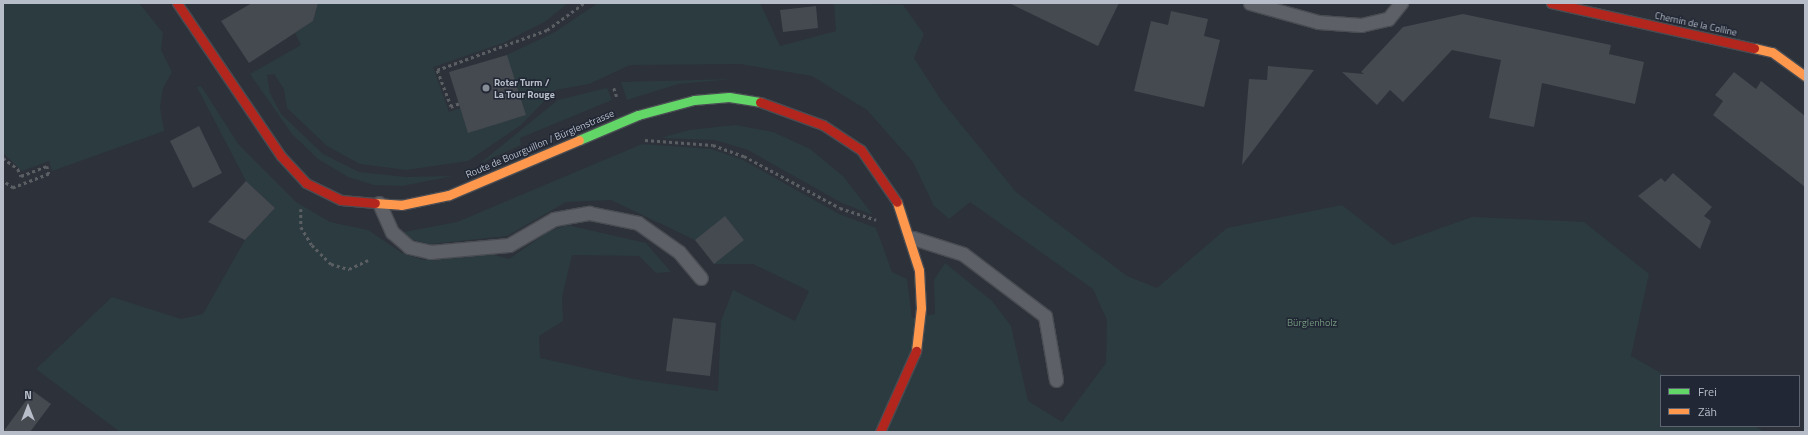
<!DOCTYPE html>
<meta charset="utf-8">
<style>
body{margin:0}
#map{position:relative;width:1808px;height:435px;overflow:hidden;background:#2d3139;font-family:"Titillium Web",sans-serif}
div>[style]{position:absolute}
.green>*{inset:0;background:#2b3b3f}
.building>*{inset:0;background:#454950}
.path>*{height:2.5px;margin-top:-1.25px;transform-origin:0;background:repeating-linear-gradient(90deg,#5b5f64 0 3px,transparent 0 6px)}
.roads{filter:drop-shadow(1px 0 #494c52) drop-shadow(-1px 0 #494c52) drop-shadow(0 1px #494c52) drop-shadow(0 -1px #494c52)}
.lane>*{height:13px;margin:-6.5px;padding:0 6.5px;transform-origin:6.5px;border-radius:6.5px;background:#5d6067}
.fast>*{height:9px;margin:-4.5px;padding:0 4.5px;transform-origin:4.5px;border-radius:4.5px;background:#63d668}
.slow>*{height:9px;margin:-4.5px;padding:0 4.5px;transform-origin:4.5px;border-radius:4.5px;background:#ff974d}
.jam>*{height:9px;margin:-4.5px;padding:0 4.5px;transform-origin:4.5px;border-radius:4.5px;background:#b3261e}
.dots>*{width:11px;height:11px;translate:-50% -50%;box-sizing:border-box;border:2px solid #212734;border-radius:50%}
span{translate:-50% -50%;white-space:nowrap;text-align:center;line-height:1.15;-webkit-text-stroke:3px #212734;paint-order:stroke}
.street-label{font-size:10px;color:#b8bec9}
.poi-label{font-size:10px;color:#b8bec9;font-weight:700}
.left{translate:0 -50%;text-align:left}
.park-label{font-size:10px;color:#72977d}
.frame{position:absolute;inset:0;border:4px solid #b8bec9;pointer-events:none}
.legend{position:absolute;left:1660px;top:375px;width:140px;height:52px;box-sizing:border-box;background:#212734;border:1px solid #5d6370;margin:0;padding:5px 7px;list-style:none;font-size:12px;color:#b8bec9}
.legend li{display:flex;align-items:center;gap:8px;height:20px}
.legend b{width:20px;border:1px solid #5d6370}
.north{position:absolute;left:8px;top:387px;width:40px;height:40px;-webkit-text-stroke:3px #212734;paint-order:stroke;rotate:0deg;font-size:11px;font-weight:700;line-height:16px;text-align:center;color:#b8bec9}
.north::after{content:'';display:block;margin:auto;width:14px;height:18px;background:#b8bec9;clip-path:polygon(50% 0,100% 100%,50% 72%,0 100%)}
</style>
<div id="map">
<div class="green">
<i style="clip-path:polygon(3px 3px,139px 3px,163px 33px,161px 50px,172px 72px,163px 88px,160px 107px,164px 131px,52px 171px,49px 161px,22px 171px,3px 153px)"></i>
<i style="clip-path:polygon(318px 3px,568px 3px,546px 21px,503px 43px,433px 67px,449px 112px,507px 92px,507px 55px,555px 32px,598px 3px,760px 3px,780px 46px,836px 31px,834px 3px,903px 5px,924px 34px,914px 58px,941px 100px,1016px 192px,1127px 276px,1157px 288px,1227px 228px,1342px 205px,1393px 245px,1472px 217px,1584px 222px,1649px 274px,1631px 356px,1666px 376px,1661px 376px,1661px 426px,1754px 426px,1765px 432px,120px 432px,36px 369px,112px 297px,181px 319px,203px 314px,245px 240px,275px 208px,246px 181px,197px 87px,201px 86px,239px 145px,296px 202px,330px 222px,368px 230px,402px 253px,423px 260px,486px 253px,509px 259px,548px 232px,567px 225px,646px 243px,671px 272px,656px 273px,639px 256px,572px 255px,562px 297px,563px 321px,539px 336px,540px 358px,634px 379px,718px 391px,721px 321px,733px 290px,795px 321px,809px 291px,753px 264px,714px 264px,695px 240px,611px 200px,566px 202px,507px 236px,431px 244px,413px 240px,404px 232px,457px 222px,642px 144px,711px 149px,743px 160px,839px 214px,876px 228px,892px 272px,907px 279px,912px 318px,935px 314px,934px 280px,945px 263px,992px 301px,1011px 326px,1028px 401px,1062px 422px,1106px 363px,1107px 320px,1093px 289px,970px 202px,949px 219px,934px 206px,913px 162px,867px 110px,812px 76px,740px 64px,630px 65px,589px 84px,555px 90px,521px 125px,468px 161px,406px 170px,360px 164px,327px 146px,287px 108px,284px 89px,274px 74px,267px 75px,270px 93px,281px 114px,323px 154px,359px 172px,406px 177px,453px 176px,402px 186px,374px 185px,348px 177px,318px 159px,292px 134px,250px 74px,301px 45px,295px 33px,313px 21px)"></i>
<i style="clip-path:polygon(733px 79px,678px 84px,627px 100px,621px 82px)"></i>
<i style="clip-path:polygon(607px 88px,612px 100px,520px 138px,521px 145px,479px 164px,558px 100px)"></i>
<i style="clip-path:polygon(735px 125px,773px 132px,810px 149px,843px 176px,873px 215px,842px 203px,748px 150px,715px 140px,661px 138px,689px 130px)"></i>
</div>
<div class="building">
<i style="clip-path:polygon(252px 3px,318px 3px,313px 21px,249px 63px,221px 21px)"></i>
<i style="clip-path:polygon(1009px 3px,1119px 3px,1098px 46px)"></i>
<i style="clip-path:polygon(816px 6px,818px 28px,783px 32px,780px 10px)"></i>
<i style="clip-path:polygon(1171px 11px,1208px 19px,1204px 36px,1220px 40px,1204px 107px,1134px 91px,1151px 21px,1168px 25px)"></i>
<i style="clip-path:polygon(1463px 14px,1611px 45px,1609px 54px,1644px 62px,1635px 104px,1542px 83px,1534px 127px,1489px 118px,1501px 60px,1452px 50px,1403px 102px,1390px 90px,1377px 105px,1342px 72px,1364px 74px,1361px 72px,1403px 27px)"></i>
<i style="clip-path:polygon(507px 55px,526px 115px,468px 133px,449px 72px)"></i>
<i style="clip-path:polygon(1268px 66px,1314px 70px,1242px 165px,1249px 79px,1267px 80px)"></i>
<i style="clip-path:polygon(1734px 72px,1756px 89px,1761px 81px,1805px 116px,1805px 187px,1713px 115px,1723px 101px,1715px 95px)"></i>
<i style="clip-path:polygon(199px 126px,222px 173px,193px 188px,170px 141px)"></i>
<i style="clip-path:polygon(1673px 173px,1712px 207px,1704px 216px,1711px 221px,1700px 249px,1638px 196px,1661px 178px,1665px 182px)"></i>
<i style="clip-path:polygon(246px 181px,275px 208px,245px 240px,208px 222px)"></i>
<i style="clip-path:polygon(725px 216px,744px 240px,714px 264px,695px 240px)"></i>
<i style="clip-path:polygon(673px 318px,716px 323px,710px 376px,666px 371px)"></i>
<i style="clip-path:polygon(33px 391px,51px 404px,30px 432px,3px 432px)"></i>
</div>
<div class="path">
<i style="left:614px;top:88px;width:9px;rotate:72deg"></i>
<i style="left:459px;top:104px;width:9px;rotate:159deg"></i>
<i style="left:451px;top:107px;width:40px;rotate:-111deg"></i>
<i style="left:437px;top:70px;width:117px;rotate:-20deg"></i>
<i style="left:547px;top:30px;width:46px;rotate:-36.1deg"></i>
<i style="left:645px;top:140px;width:68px;rotate:4.2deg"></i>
<i style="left:713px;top:145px;width:33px;rotate:20deg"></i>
<i style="left:744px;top:156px;width:109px;rotate:28.4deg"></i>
<i style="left:840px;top:208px;width:38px;rotate:18deg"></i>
<i style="left:3px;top:158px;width:19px;rotate:36deg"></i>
<i style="left:18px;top:169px;width:8px;rotate:67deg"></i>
<i style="left:21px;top:176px;width:28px;rotate:-21deg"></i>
<i style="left:47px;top:166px;width:8px;rotate:76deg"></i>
<i style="left:49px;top:174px;width:39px;rotate:159deg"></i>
<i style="left:13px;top:188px;width:12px;rotate:-145deg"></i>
<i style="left:301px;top:209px;width:18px;rotate:90deg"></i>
<i style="left:301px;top:227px;width:21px;rotate:59deg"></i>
<i style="left:312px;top:245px;width:27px;rotate:45deg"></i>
<i style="left:331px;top:264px;width:19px;rotate:16deg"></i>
<i style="left:349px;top:269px;width:21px;rotate:-25deg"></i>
</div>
<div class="roads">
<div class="lane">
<i style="left:1250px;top:3px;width:71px;rotate:15.6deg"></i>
<i style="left:1318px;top:22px;width:43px;rotate:4deg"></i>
<i style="left:1361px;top:25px;width:28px;rotate:-13deg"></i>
<i style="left:1388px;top:19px;width:21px;rotate:-51deg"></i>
<i style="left:379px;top:203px;width:32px;rotate:66deg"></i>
<i style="left:392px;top:232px;width:23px;rotate:41deg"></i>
<i style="left:409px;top:247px;width:22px;rotate:13deg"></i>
<i style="left:430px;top:252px;width:79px;rotate:-5.1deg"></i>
<i style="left:509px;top:245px;width:52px;rotate:-30deg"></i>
<i style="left:554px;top:219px;width:36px;rotate:-10deg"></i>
<i style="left:589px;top:213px;width:50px;rotate:11.5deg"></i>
<i style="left:638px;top:223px;width:50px;rotate:35.3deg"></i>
<i style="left:679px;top:252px;width:34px;rotate:50deg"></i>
<i style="left:913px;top:238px;width:52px;rotate:17.7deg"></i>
<i style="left:963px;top:254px;width:103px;rotate:37.1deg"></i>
<i style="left:1045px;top:316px;width:65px;rotate:80.2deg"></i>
</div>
<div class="fast">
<i style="left:579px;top:140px;width:64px;rotate:-23deg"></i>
<i style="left:638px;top:115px;width:58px;rotate:-15deg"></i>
<i style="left:694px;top:100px;width:35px;rotate:-5deg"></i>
<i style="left:729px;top:97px;width:31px;rotate:9deg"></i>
</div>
<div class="slow">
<i style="left:1754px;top:48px;width:18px;rotate:13deg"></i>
<i style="left:1772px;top:52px;width:41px;rotate:36deg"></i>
<i style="left:897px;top:202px;width:71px;rotate:72.1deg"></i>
<i style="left:919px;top:270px;width:38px;rotate:87deg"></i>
<i style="left:921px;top:308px;width:43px;rotate:96.6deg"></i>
<i style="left:375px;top:203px;width:26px;rotate:4deg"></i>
<i style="left:401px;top:205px;width:49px;rotate:-11.8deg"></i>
<i style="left:449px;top:195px;width:141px;rotate:-22.9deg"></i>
</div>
<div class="jam">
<i style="left:177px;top:3px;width:185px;rotate:55.8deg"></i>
<i style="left:281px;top:156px;width:37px;rotate:47deg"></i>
<i style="left:306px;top:183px;width:39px;rotate:26deg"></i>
<i style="left:341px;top:200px;width:34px;rotate:5deg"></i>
<i style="left:1551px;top:3px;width:208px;rotate:12.5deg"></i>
<i style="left:760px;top:102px;width:67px;rotate:20.1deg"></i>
<i style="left:823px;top:125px;width:45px;rotate:33.3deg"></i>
<i style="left:861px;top:150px;width:63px;rotate:55.3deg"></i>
<i style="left:880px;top:432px;width:89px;rotate:-66deg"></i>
</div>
</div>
<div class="dots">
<i style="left:486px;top:88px;background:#878d97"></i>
</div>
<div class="street-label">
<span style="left:1696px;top:24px;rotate:12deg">Chemin de la Colline</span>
<span style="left:540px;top:144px;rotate:-23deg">Route de Bourguillon / Bürglenstrasse</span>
</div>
<div class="poi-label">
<span class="left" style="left:494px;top:88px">Roter Turm /<br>La Tour Rouge</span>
</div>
<div class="park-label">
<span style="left:1312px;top:323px">Bürglenholz</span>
</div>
<div class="frame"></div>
<ul class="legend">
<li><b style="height:5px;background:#63d668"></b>Frei</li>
<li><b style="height:5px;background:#ff974d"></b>Zäh</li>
</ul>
<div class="north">N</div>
</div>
